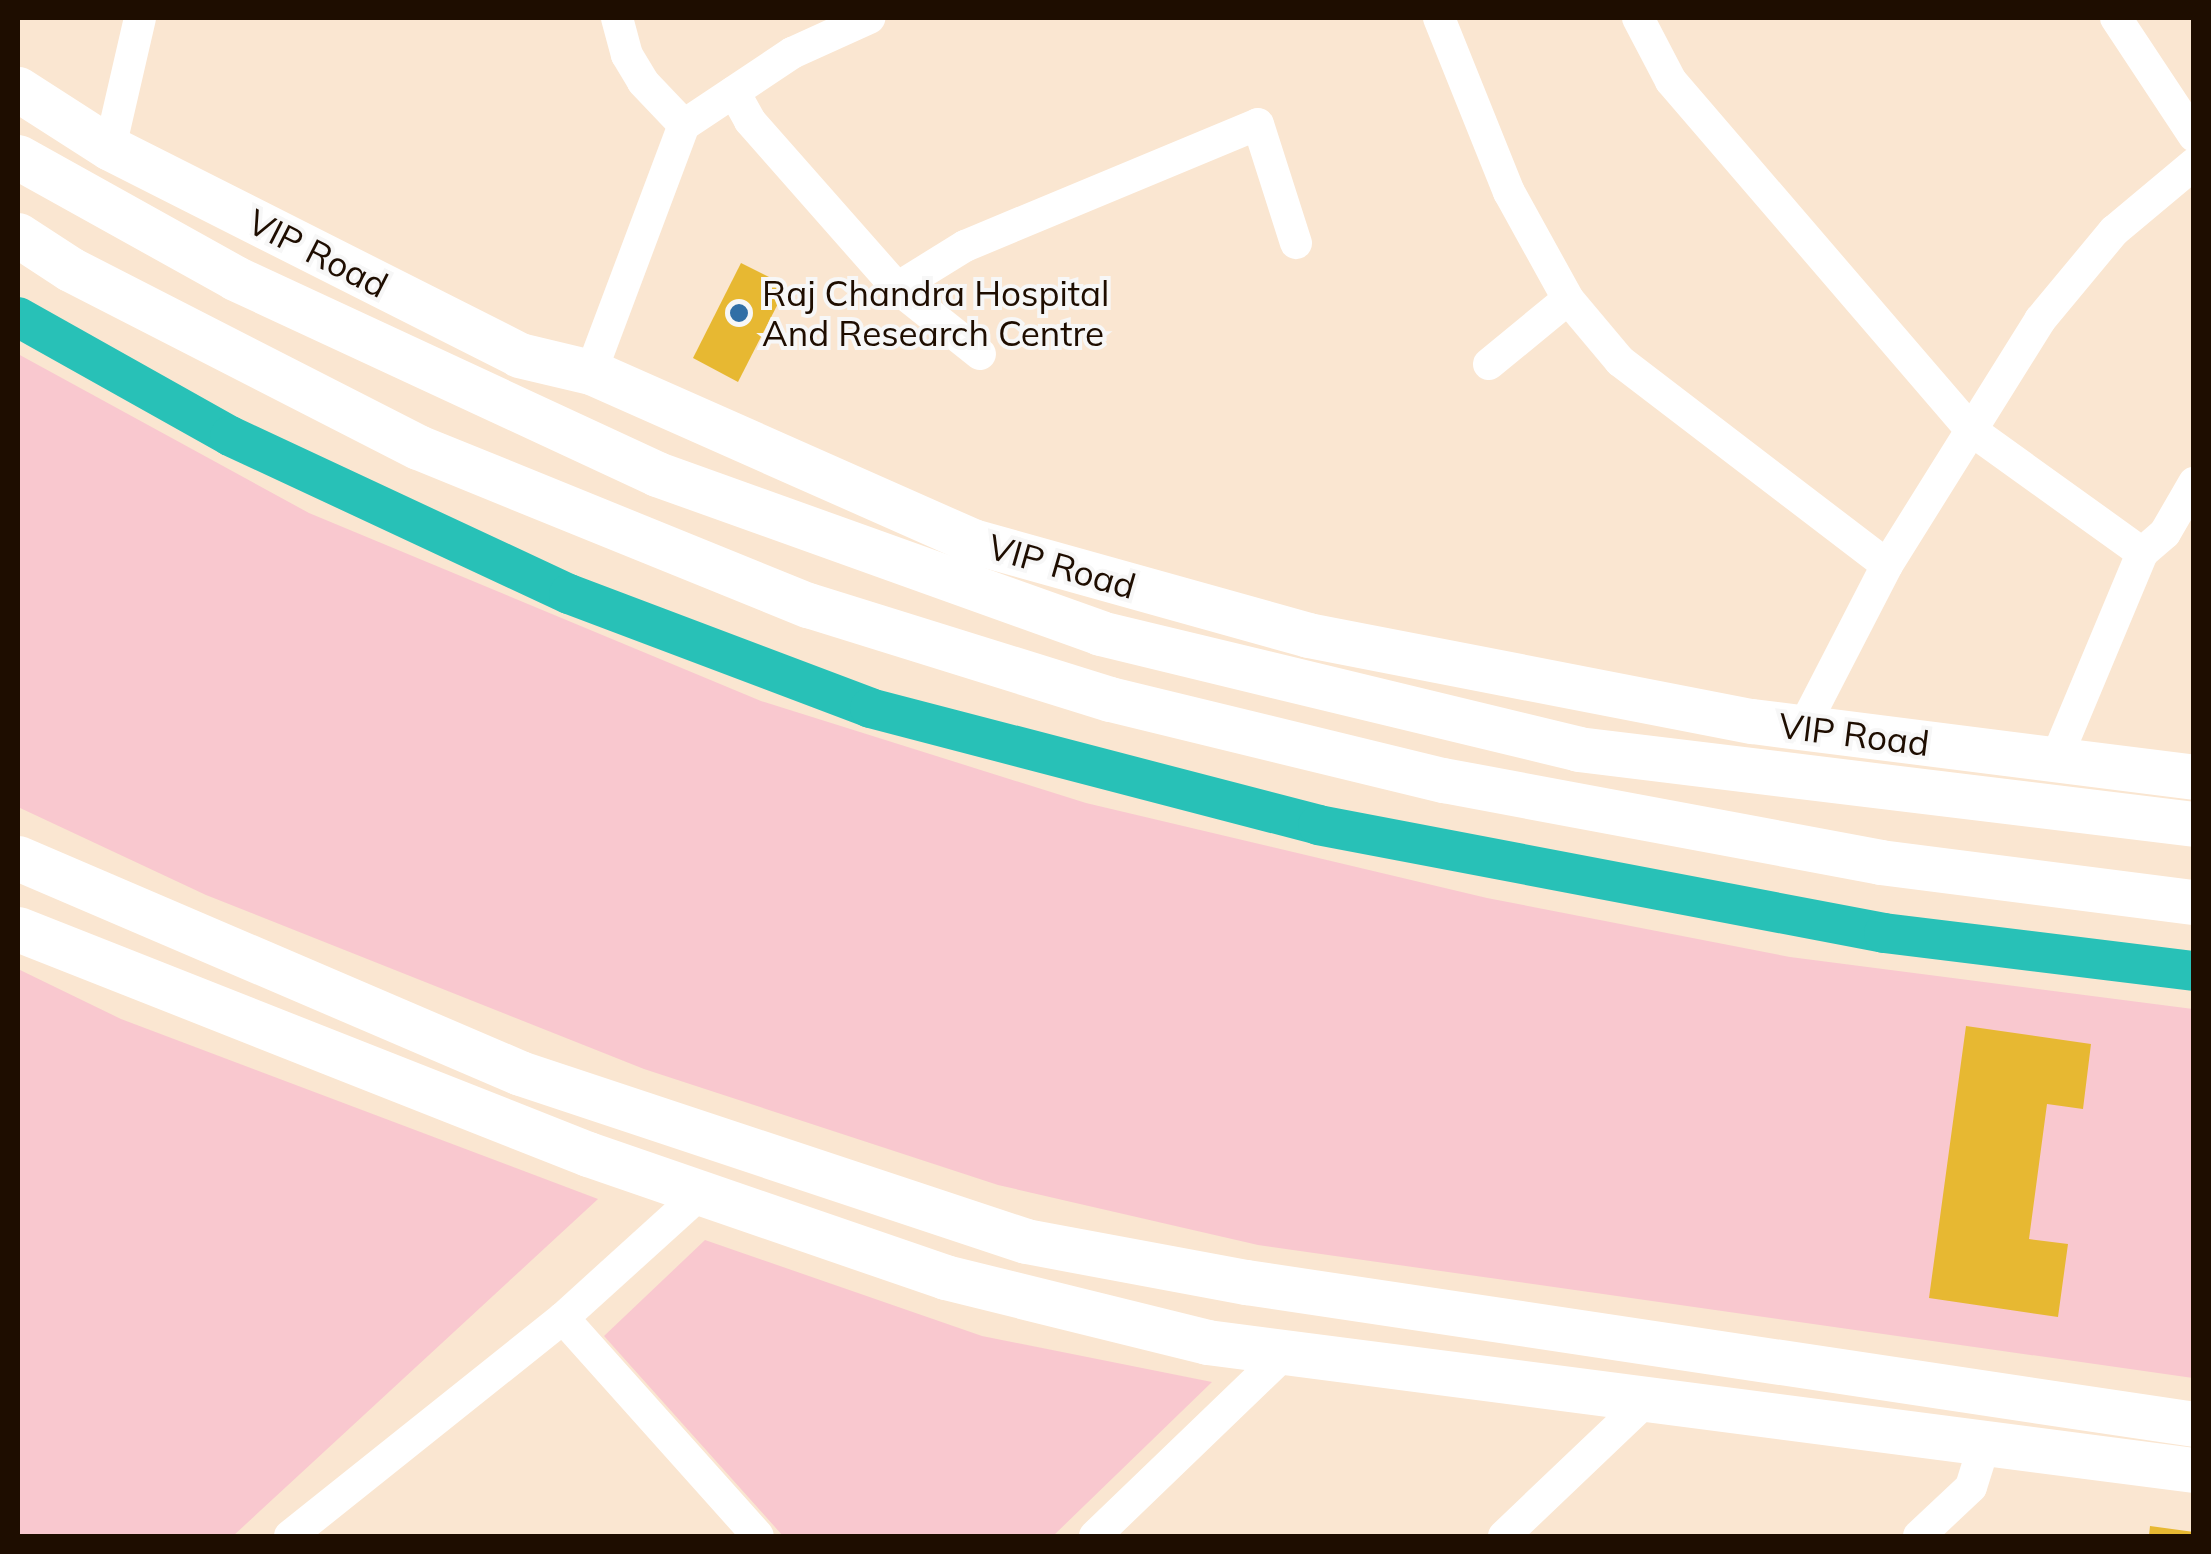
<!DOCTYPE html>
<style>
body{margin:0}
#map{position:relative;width:2211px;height:1554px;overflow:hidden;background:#fae6d1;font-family:Mulish,sans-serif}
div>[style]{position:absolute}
.green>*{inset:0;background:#f9c8cf}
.canal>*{height:40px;margin:-20px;padding:0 20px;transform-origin:20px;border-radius:20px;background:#28c1b7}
.building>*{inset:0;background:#e7b832}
.street>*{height:32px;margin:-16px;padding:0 16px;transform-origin:16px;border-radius:16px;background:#fff}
.secondary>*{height:45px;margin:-22.5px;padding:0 22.5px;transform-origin:22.5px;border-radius:22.5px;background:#fff}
.dots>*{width:28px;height:28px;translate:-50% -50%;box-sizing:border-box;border:5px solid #f7f7f7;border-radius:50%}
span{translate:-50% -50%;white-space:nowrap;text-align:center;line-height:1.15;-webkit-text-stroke:8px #f7f7f7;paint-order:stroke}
.street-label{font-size:35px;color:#1e0d00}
.poi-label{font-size:35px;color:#1e0d00}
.left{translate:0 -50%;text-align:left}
.frame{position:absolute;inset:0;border:20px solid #1e0d00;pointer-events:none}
</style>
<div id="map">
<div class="green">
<i style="clip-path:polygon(18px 354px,309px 513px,761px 701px,1086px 803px,1487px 898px,1790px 957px,2193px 1009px,2193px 1378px,1258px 1245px,998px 1185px,644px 1069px,206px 895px,18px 807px)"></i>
<i style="clip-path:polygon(18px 969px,121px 1019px,598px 1199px,233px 1536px,18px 1536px)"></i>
<i style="clip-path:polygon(705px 1240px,982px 1336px,1212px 1382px,1053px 1536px,783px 1536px,604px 1336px)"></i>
</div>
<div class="canal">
<i style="left:18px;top:317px;width:243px;rotate:29.3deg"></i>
<i style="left:230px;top:436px;width:374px;rotate:25deg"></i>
<i style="left:569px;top:594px;width:322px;rotate:20.7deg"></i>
<i style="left:870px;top:708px;width:463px;rotate:14.6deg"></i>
<i style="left:1318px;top:825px;width:576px;rotate:10.8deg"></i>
<i style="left:1884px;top:933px;width:312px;rotate:7deg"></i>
</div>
<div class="building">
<i style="clip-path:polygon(741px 263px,787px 286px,738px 382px,693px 358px)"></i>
<i style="clip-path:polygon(1966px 1026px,2091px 1044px,2083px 1109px,2047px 1104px,2029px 1239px,2068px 1244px,2058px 1317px,1929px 1298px)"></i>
<i style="clip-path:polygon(2150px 1526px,2194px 1532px,2194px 1536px,2149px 1536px)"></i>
</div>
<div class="street">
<i style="left:617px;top:18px;width:38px;rotate:75deg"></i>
<i style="left:627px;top:55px;width:31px;rotate:59deg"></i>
<i style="left:643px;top:82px;width:59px;rotate:46.4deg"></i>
<i style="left:1439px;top:18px;width:188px;rotate:68.1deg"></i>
<i style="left:1509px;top:192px;width:122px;rotate:61.1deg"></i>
<i style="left:1568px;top:299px;width:81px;rotate:50deg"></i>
<i style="left:1620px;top:361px;width:336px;rotate:37.4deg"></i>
<i style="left:1638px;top:18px;width:71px;rotate:62.4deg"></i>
<i style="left:1671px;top:81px;width:460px;rotate:49.3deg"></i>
<i style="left:1971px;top:430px;width:211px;rotate:35.7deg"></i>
<i style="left:2116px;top:18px;width:141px;rotate:56.5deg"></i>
<i style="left:734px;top:92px;width:33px;rotate:61deg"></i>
<i style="left:750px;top:121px;width:222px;rotate:48.6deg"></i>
<i style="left:897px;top:288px;width:106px;rotate:38.5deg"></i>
<i style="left:110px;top:148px;width:133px;rotate:-77deg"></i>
<i style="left:897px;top:288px;width:80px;rotate:-31.7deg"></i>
<i style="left:965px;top:246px;width:317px;rotate:-22.6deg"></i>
<i style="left:1258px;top:124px;width:125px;rotate:72.3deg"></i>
<i style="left:1489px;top:364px;width:102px;rotate:-39.4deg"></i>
<i style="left:591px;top:372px;width:264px;rotate:-69.4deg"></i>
<i style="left:684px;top:125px;width:130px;rotate:-33.7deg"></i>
<i style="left:792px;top:53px;width:85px;rotate:-24.4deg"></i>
<i style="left:1804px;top:726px;width:181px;rotate:-62.7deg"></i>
<i style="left:1887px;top:565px;width:289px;rotate:-58deg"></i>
<i style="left:2040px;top:320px;width:116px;rotate:-50.3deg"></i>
<i style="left:2114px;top:231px;width:104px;rotate:-39.9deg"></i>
<i style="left:2056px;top:759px;width:223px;rotate:-67.3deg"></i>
<i style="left:2142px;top:553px;width:30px;rotate:-41deg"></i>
<i style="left:2165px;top:533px;width:58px;rotate:-59.9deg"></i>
<i style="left:563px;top:1318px;width:292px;rotate:48.2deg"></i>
<i style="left:290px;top:1536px;width:349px;rotate:-38.6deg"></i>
<i style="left:563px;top:1318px;width:186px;rotate:-42.2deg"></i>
<i style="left:1095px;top:1536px;width:265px;rotate:-43.9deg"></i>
<i style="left:1504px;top:1536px;width:199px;rotate:-43.6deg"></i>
<i style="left:1919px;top:1536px;width:71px;rotate:-43.3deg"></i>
<i style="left:1971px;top:1487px;width:47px;rotate:-72.7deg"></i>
</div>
<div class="secondary">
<i style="left:18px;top:89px;width:109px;rotate:32.7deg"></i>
<i style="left:110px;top:148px;width:458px;rotate:26.8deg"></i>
<i style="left:519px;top:355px;width:74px;rotate:13.3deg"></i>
<i style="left:591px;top:372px;width:417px;rotate:23.9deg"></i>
<i style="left:972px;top:541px;width:349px;rotate:15.6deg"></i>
<i style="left:1308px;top:635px;width:452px;rotate:11deg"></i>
<i style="left:1752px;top:721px;width:446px;rotate:7.2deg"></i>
<i style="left:18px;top:157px;width:248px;rotate:29.1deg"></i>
<i style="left:235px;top:278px;width:465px;rotate:24.9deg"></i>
<i style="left:657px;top:474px;width:471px;rotate:19.7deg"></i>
<i style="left:1100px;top:633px;width:492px;rotate:13.6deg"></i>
<i style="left:1578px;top:749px;width:621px;rotate:6.94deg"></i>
<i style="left:18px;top:235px;width:62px;rotate:33.2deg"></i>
<i style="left:70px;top:269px;width:391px;rotate:27.1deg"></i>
<i style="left:418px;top:447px;width:421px;rotate:22.1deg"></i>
<i style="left:808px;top:605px;width:316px;rotate:17.3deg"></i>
<i style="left:1110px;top:699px;width:343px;rotate:13.7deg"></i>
<i style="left:1443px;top:780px;width:445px;rotate:10.6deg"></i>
<i style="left:1880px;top:862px;width:317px;rotate:7.3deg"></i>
<i style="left:18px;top:858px;width:546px;rotate:23.18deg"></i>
<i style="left:520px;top:1073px;width:533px;rotate:18.37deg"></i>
<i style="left:1026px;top:1241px;width:224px;rotate:10.6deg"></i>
<i style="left:1246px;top:1282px;width:959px;rotate:8.52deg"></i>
<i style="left:18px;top:929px;width:613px;rotate:21.54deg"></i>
<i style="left:588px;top:1154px;width:378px;rotate:19deg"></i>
<i style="left:945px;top:1277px;width:270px;rotate:13.9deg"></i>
<i style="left:1207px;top:1342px;width:995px;rotate:7.39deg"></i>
</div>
<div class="dots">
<i style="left:739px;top:313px;background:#316fa6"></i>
</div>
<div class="street-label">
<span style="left:318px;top:253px;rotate:27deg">VIP Road</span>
<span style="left:1062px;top:566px;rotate:16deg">VIP Road</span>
<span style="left:1854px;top:734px;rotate:7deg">VIP Road</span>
</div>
<div class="poi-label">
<span class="left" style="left:762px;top:313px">Raj Chandra Hospital<br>And Research Centre</span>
</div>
<div class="frame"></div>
</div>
